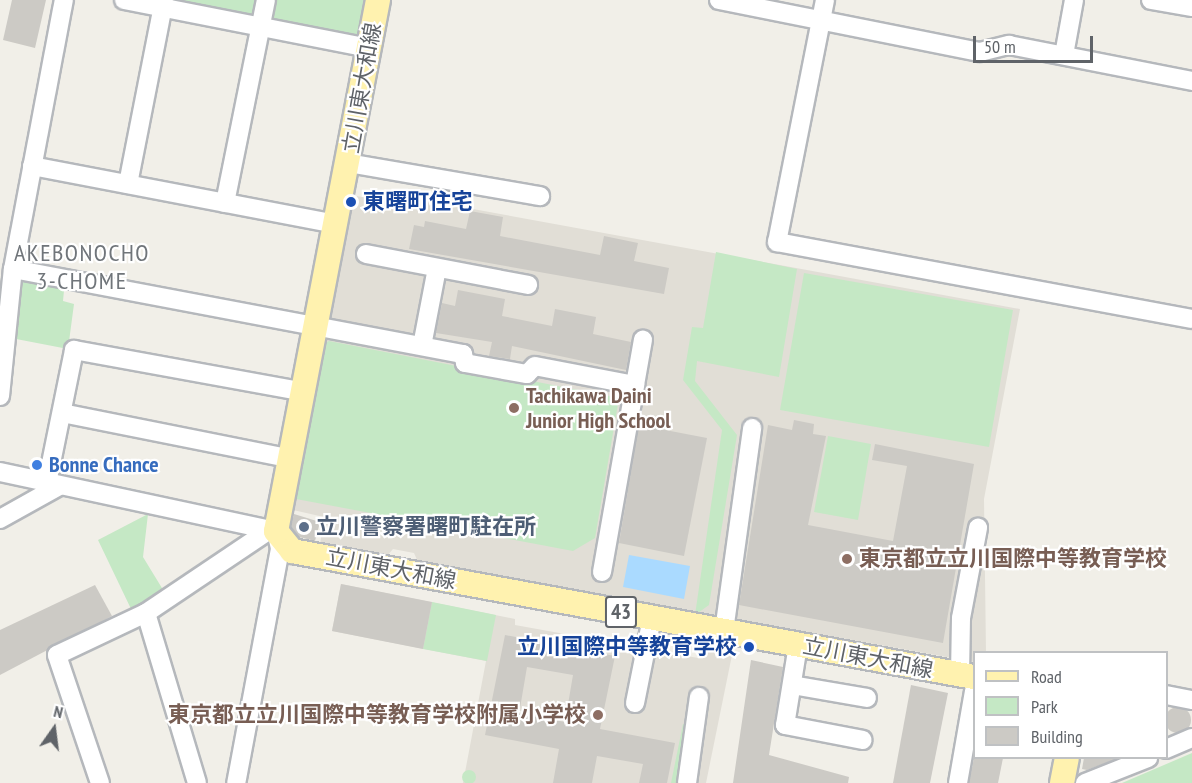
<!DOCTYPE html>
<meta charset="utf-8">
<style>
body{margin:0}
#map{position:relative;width:1192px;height:783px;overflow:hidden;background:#f1efe8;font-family:"PT Sans Narrow","Noto Sans JP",sans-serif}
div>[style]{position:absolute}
.education>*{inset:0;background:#e1ded6}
.green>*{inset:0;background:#c5e8c5}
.round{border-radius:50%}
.water>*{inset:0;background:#aadaff}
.building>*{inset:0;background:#cccac5}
.roads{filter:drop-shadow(2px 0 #b5b8bc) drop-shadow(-2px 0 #b5b8bc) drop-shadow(0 2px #b5b8bc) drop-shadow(0 -2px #b5b8bc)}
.minor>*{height:18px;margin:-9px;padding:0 9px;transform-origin:9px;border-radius:9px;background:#fff}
.major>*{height:24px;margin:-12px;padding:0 12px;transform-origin:12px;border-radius:12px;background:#fff2af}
.dots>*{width:16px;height:16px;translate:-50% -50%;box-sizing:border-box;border:3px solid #fff;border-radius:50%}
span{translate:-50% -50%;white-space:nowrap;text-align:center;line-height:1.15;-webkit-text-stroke:4.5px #fff;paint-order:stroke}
.shield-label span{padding:2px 4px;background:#fff;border:2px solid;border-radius:4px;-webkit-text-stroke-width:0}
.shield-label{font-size:21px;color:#5f6368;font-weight:700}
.street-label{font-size:22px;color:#5f6368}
.transit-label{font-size:22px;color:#164399;font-weight:700}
.left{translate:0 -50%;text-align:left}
.right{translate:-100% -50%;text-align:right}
.education-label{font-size:22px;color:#785e54;font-weight:700}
.shop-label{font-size:22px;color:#366cbe;font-weight:700}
.service-label{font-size:22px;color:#4e5e75;font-weight:700}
.neighbourhood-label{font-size:24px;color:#70757a;letter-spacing:1.5px}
.legend{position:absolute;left:973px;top:651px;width:195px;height:108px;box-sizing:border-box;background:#fff;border:2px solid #bfc1c3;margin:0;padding:8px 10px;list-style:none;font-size:18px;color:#5f6368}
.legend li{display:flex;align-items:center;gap:12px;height:30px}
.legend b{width:30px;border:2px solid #bfc1c3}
.north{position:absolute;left:24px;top:699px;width:60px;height:60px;-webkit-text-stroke:4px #fff;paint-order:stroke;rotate:14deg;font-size:16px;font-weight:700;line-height:24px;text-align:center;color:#5f6368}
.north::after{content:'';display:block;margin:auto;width:21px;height:27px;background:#5f6368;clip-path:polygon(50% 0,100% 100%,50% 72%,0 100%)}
.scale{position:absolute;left:973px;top:36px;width:120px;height:27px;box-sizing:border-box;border:3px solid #5f6368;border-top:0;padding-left:8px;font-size:18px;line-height:21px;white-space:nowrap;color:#5f6368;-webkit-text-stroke:4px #fff;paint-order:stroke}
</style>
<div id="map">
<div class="education">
<i style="clip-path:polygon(351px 195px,405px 205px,407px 197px,1020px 309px,984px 499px,986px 652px,974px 652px,974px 662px,418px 562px,414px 553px,393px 549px,387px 556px,320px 545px,324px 517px,293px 510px,323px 344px,333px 321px,329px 315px)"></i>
<i style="clip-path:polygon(341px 584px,515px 619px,515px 625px,698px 658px,701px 644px,733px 650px,706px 783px,463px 783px,486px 661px,332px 631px)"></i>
</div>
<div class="green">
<i style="clip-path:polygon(166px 0,264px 0,260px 23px)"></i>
<i style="clip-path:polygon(268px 0,376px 0,367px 45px,263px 24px)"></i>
<i style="clip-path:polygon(716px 252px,797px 269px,779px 377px,697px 361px,695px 381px,737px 435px,709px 605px,695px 615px,722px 430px,683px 380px,692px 327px,703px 328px)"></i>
<i style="clip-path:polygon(15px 271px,65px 280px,63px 301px,74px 304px,68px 349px,11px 338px)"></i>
<i style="clip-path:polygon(804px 273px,1013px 310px,989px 447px,780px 410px)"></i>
<i style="clip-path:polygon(329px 341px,619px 398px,595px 538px,573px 551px,296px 499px,323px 344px)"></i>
<i style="clip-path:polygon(828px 436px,871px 444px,858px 520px,814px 512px)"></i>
<i style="clip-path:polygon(148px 514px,143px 557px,165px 593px,132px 611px,98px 540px)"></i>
<i style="clip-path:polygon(432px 602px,496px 615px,487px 661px,423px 649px)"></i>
<i style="clip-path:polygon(683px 724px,693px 726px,682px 783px,671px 783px)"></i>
<i style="clip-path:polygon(1192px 753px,1192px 783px,1122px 783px)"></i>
<i class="round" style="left:462px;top:770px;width:14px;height:14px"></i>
</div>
<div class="water">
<i style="clip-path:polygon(629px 555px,690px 566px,684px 599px,623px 587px)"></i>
</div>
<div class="building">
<i style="clip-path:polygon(12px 0,46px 0,35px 48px,3px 40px)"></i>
<i style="clip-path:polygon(470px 211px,503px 217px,500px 236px,600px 255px,604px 236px,638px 243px,634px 261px,669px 268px,664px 294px,409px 249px,414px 225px,424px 227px,425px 221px,466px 229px)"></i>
<i style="clip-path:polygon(458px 290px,505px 299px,502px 316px,552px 326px,555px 309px,596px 317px,593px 334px,631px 342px,626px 370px,512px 346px,510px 359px,489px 356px,492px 342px,436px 333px,442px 303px,455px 306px)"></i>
<i style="clip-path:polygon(794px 420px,814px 424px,813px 434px,826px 436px,808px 525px,893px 541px,907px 466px,872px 460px,875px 444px,974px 464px,943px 643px,739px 605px,768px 425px,792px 430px)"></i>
<i style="clip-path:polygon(639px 425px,707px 438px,684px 556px,619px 543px)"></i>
<i style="clip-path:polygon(294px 514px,320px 522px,315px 541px,299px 537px,291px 527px)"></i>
<i style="clip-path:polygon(341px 584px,432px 602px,423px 649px,332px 631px)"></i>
<i style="clip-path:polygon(95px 585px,112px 616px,0 675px,0 630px)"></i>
<i style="clip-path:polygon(evenodd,505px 635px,615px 656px,600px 729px,675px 743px,667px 783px,639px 783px,643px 764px,597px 756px,592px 783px,553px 783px,559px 749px,485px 735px,505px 635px,527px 667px,573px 675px,565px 722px,519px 714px,527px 667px)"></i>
<i style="clip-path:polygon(751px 660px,783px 667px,769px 755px,849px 777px,848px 783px,733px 783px)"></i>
<i style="clip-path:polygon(911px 685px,948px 693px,930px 783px,893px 783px)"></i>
<i class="round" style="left:1165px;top:707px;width:26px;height:26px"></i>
<i style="clip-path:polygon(974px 758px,1003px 758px,998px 783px,969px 783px)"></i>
<i style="clip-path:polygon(1084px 758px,1119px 758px,1087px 770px,1082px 769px)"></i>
</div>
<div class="roads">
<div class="minor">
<i style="left:124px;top:0;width:249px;rotate:11.1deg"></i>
<i style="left:719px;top:0;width:266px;rotate:11.3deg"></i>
<i style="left:980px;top:52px;width:30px;rotate:-14deg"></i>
<i style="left:1009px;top:45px;width:187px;rotate:11.1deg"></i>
<i style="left:825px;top:0;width:247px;rotate:101.2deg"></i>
<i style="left:777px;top:242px;width:422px;rotate:10.5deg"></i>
<i style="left:1151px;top:0;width:42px;rotate:9.7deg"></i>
<i style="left:1064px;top:55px;width:56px;rotate:-79.7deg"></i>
<i style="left:348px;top:163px;width:195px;rotate:9.8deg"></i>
<i style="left:32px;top:166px;width:310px;rotate:10.8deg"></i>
<i style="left:128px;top:184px;width:187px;rotate:-78.9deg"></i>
<i style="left:225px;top:203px;width:207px;rotate:-78.6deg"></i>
<i style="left:366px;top:254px;width:165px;rotate:10.8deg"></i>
<i style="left:13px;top:269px;width:458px;rotate:10.7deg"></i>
<i style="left:463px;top:354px;width:9px;rotate:77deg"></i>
<i style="left:465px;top:363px;width:63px;rotate:10.1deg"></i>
<i style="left:527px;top:374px;width:11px;rotate:-45deg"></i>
<i style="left:535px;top:366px;width:102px;rotate:10.8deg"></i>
<i style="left:422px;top:346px;width:79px;rotate:-79.1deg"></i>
<i style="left:0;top:396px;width:128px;rotate:-84.2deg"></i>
<i style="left:13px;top:269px;width:274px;rotate:-79.3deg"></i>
<i style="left:62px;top:413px;width:235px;rotate:11.3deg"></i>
<i style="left:0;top:472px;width:282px;rotate:12.1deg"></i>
<i style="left:276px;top:531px;width:18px;rotate:77deg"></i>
<i style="left:280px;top:549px;width:238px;rotate:100.6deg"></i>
<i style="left:47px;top:483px;width:136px;rotate:-78.5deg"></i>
<i style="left:74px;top:350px;width:235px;rotate:10.3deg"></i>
<i style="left:0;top:519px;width:68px;rotate:-29.2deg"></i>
<i style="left:602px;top:572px;width:236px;rotate:-80deg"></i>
<i style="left:146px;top:613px;width:177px;rotate:73.3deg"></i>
<i style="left:724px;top:631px;width:205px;rotate:-82.1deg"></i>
<i style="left:798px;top:645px;width:81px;rotate:99.2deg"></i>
<i style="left:785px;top:725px;width:79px;rotate:10.9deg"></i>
<i style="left:960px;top:675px;width:57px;rotate:-89deg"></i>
<i style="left:961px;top:618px;width:92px;rotate:-79.3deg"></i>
<i style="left:792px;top:685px;width:76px;rotate:9.8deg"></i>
<i style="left:1166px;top:695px;width:26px;rotate:11deg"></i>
<i style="left:635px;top:703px;width:87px;rotate:-78.7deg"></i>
<i style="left:1166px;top:749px;width:28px;rotate:-23deg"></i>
<i style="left:100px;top:783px;width:135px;rotate:-108.6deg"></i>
<i style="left:57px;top:655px;width:98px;rotate:-25.3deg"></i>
<i style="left:146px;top:613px;width:151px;rotate:-33.9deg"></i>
<i style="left:687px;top:783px;width:87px;rotate:-82.1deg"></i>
<i style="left:958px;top:783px;width:93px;rotate:-80.1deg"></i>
<i style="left:1085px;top:783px;width:68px;rotate:-21.6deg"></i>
</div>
<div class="major">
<i style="left:378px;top:0;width:541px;rotate:100.87deg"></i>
<i style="left:276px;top:531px;width:26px;rotate:51deg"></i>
<i style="left:292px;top:551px;width:694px;rotate:10.47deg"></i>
<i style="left:1062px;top:783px;width:25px;rotate:-79deg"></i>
</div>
</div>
<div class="dots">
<i style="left:351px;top:202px;background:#1a4fb4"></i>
<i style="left:514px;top:408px;background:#8d6e63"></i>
<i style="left:37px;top:465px;background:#3f7fe0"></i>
<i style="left:304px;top:527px;background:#5c6f8a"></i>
<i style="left:847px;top:559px;background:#8d6e63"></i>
<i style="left:749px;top:647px;background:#1a4fb4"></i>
<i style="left:598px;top:715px;background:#8d6e63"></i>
</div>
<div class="shield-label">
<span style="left:621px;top:612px">43</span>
</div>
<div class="street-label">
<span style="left:362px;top:88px;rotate:-80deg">立川東大和線</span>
<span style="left:391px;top:569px;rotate:11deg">立川東大和線</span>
<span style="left:868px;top:658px;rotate:11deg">立川東大和線</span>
</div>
<div class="transit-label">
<span class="left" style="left:363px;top:202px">東曙町住宅</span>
<span class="right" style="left:737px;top:647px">立川国際中等教育学校</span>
</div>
<div class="education-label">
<span class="left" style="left:526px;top:408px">Tachikawa Daini<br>Junior High School</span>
<span class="left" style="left:859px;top:559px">東京都立立川国際中等教育学校</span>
<span class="right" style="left:586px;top:715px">東京都立立川国際中等教育学校附属小学校</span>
</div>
<div class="shop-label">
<span class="left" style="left:49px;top:465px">Bonne Chance</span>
</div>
<div class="service-label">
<span class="left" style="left:316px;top:527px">立川警察署曙町駐在所</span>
</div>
<div class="neighbourhood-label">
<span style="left:82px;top:267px">AKEBONOCHO<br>3-CHOME</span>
</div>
<ul class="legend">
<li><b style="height:8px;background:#fff2af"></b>Road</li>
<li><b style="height:16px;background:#c5e8c5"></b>Park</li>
<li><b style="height:16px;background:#cccac5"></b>Building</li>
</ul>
<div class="north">N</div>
<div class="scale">50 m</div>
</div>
